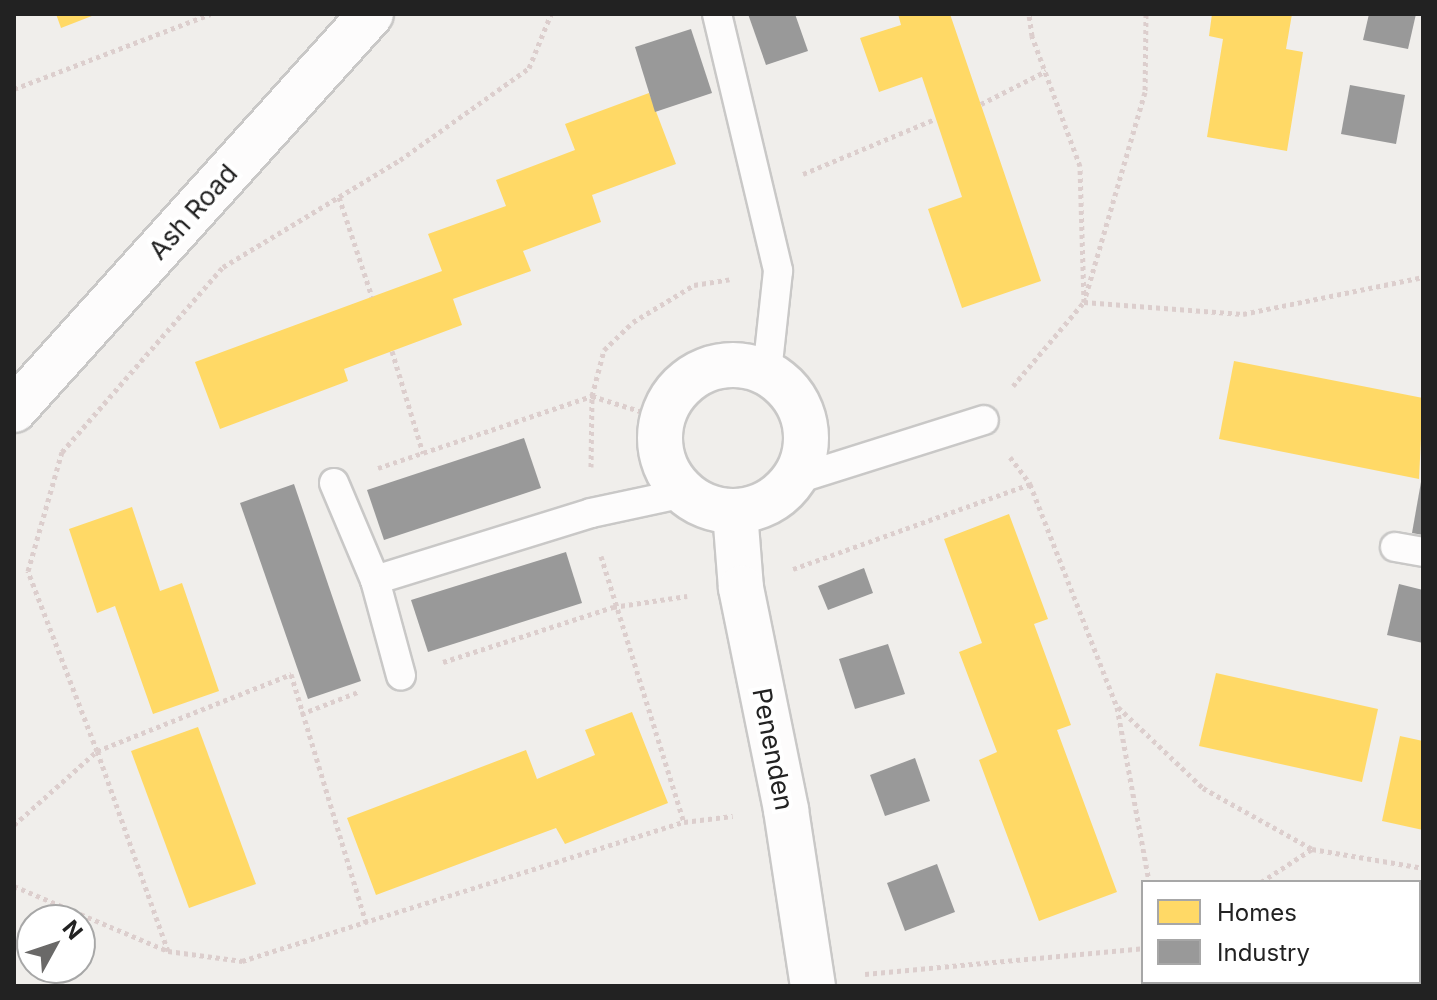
<!DOCTYPE html>
<style>
body{margin:0}
#map{position:relative;width:1437px;height:1000px;overflow:hidden;background:#f0eeeb;font-family:Inter,sans-serif}
div>[style]{position:absolute}
.homes>*{inset:0;background:#ffd966}
.industry>*{inset:0;background:#999}
.path>*{height:5px;margin-top:-2.5px;transform-origin:0;background:repeating-linear-gradient(90deg,#dccecd 0 4px,transparent 0 8px)}
.roads{filter:drop-shadow(2px 0 #c9c8c7) drop-shadow(-2px 0 #c9c8c7) drop-shadow(0 2px #c9c8c7) drop-shadow(0 -2px #c9c8c7)}
.service>*{height:28px;margin:-14px;padding:0 14px;transform-origin:14px;border-radius:14px;background:#fdfcfc}
.minor>*{height:44px;margin:-22px;padding:0 22px;transform-origin:22px;border-radius:22px;background:#fdfcfc}
.minor>.ring{margin:-22px;padding:0;box-sizing:content-box;background:none;border:44px solid #fdfcfc;border-radius:50%}
.tertiary>*{height:44px;margin:-22px;padding:0 22px;transform-origin:22px;border-radius:22px;background:#fdfcfc}
span{translate:-50% -50%;white-space:nowrap;text-align:center;line-height:1.15;-webkit-text-stroke:8px #fff;paint-order:stroke}
.street-label{font-size:26px;color:#222}
.frame{position:absolute;inset:0;border:16px solid #222;pointer-events:none}
.legend{position:absolute;left:1141px;top:880px;width:280px;height:104px;box-sizing:border-box;background:#fff;border:2px solid #a7a7a7;margin:0;padding:10px 14px;list-style:none;font-size:24px;color:#222}
.legend li{display:flex;align-items:center;gap:16px;height:40px}
.legend b{width:40px;border:2px solid #a7a7a7}
.north{position:absolute;left:16px;top:904px;width:80px;height:80px;box-sizing:border-box;background:#fff;border:2px solid #a7a7a7;border-radius:50%;rotate:50deg;font-size:22px;font-weight:700;line-height:32px;text-align:center;color:#222}
.north::after{content:'';display:block;margin:auto;width:28px;height:36px;background:#6a6968;clip-path:polygon(50% 0,100% 100%,50% 72%,0 100%)}
</style>
<div id="map">
<div class="homes">
<i style="clip-path:polygon(56px 14px,97px 14px,61px 28px)"></i>
<i style="clip-path:polygon(898px 14px,950px 14px,1041px 281px,962px 308px,928px 209px,962px 197px,922px 77px,879px 92px,860px 38px,901px 25px)"></i>
<i style="clip-path:polygon(1212px 14px,1292px 14px,1286px 49px,1303px 52px,1287px 151px,1207px 137px,1223px 39px,1209px 36px)"></i>
<i style="clip-path:polygon(649px 93px,676px 164px,592px 195px,601px 222px,523px 251px,531px 271px,453px 299px,462px 325px,344px 369px,348px 381px,220px 429px,195px 362px,442px 271px,428px 234px,506px 206px,496px 180px,575px 150px,565px 124px)"></i>
<i style="clip-path:polygon(1234px 361px,1423px 398px,1419px 479px,1219px 439px)"></i>
<i style="clip-path:polygon(132px 507px,160px 591px,182px 583px,219px 691px,153px 714px,115px 606px,97px 613px,69px 529px)"></i>
<i style="clip-path:polygon(1009px 514px,1048px 619px,1034px 624px,1071px 725px,1057px 730px,1117px 892px,1039px 921px,979px 760px,997px 752px,959px 652px,982px 643px,944px 539px)"></i>
<i style="clip-path:polygon(1216px 673px,1378px 709px,1362px 782px,1199px 746px)"></i>
<i style="clip-path:polygon(632px 712px,668px 803px,565px 844px,556px 828px,376px 895px,347px 818px,526px 750px,537px 779px,595px 755px,585px 730px)"></i>
<i style="clip-path:polygon(198px 727px,256px 884px,189px 908px,131px 751px)"></i>
<i style="clip-path:polygon(1400px 736px,1423px 741px,1423px 830px,1382px 821px)"></i>
</div>
<div class="industry">
<i style="clip-path:polygon(748px 14px,795px 14px,808px 51px,766px 65px)"></i>
<i style="clip-path:polygon(1369px 14px,1416px 14px,1408px 49px,1363px 40px)"></i>
<i style="clip-path:polygon(691px 29px,712px 93px,655px 112px,635px 47px)"></i>
<i style="clip-path:polygon(1350px 85px,1405px 95px,1396px 144px,1341px 134px)"></i>
<i style="clip-path:polygon(524px 438px,541px 488px,384px 540px,367px 490px)"></i>
<i style="clip-path:polygon(1421px 482px,1423px 483px,1423px 535px,1412px 533px)"></i>
<i style="clip-path:polygon(294px 484px,361px 681px,308px 699px,240px 503px)"></i>
<i style="clip-path:polygon(566px 552px,582px 603px,428px 652px,411px 600px)"></i>
<i style="clip-path:polygon(864px 568px,873px 593px,828px 610px,818px 586px)"></i>
<i style="clip-path:polygon(1399px 584px,1423px 590px,1423px 643px,1387px 635px)"></i>
<i style="clip-path:polygon(888px 644px,905px 694px,855px 709px,839px 659px)"></i>
<i style="clip-path:polygon(915px 758px,930px 801px,885px 816px,870px 775px)"></i>
<i style="clip-path:polygon(937px 864px,955px 912px,905px 931px,887px 883px)"></i>
</div>
<div class="path">
<i style="left:1146px;top:14px;width:78px;rotate:90.7deg"></i>
<i style="left:1145px;top:92px;width:219px;rotate:106.2deg"></i>
<i style="left:1084px;top:302px;width:159px;rotate:4.3deg"></i>
<i style="left:1243px;top:314px;width:184px;rotate:-11.6deg"></i>
<i style="left:14px;top:89px;width:210px;rotate:-20.9deg"></i>
<i style="left:981px;top:104px;width:73px;rotate:-26.9deg"></i>
<i style="left:803px;top:174px;width:143px;rotate:-22.6deg"></i>
<i style="left:339px;top:197px;width:105px;rotate:71.7deg"></i>
<i style="left:392px;top:351px;width:107px;rotate:73.1deg"></i>
<i style="left:1013px;top:386px;width:110px;rotate:-49.8deg"></i>
<i style="left:1084px;top:302px;width:136px;rotate:-91.7deg"></i>
<i style="left:1080px;top:166px;width:139px;rotate:-110.3deg"></i>
<i style="left:1032px;top:36px;width:22px;rotate:-98deg"></i>
<i style="left:1010px;top:457px;width:34px;rotate:53deg"></i>
<i style="left:1030px;top:484px;width:239px;rotate:68.7deg"></i>
<i style="left:1117px;top:707px;width:178px;rotate:79.6deg"></i>
<i style="left:591px;top:467px;width:71px;rotate:-89.2deg"></i>
<i style="left:592px;top:396px;width:48px;rotate:-75.4deg"></i>
<i style="left:604px;top:350px;width:40px;rotate:-44deg"></i>
<i style="left:633px;top:322px;width:71px;rotate:-31.2deg"></i>
<i style="left:694px;top:285px;width:36px;rotate:-9deg"></i>
<i style="left:378px;top:468px;width:226px;rotate:-18.6deg"></i>
<i style="left:592px;top:396px;width:73px;rotate:17.4deg"></i>
<i style="left:601px;top:556px;width:279px;rotate:72.7deg"></i>
<i style="left:793px;top:569px;width:252px;rotate:-19.7deg"></i>
<i style="left:443px;top:662px;width:179px;rotate:-17.9deg"></i>
<i style="left:613px;top:607px;width:75px;rotate:-8.5deg"></i>
<i style="left:1118px;top:707px;width:117px;rotate:43.6deg"></i>
<i style="left:1203px;top:788px;width:125px;rotate:29.2deg"></i>
<i style="left:1312px;top:849px;width:113px;rotate:9.7deg"></i>
<i style="left:301px;top:714px;width:61px;rotate:-21.1deg"></i>
<i style="left:14px;top:825px;width:111px;rotate:-41.7deg"></i>
<i style="left:97px;top:751px;width:193px;rotate:-111deg"></i>
<i style="left:28px;top:571px;width:124px;rotate:-74.1deg"></i>
<i style="left:62px;top:452px;width:245px;rotate:-49deg"></i>
<i style="left:223px;top:267px;width:207px;rotate:-31.2deg"></i>
<i style="left:400px;top:160px;width:158px;rotate:-35.5deg"></i>
<i style="left:529px;top:68px;width:58px;rotate:-67.8deg"></i>
<i style="left:1261px;top:882px;width:61px;rotate:-32.9deg"></i>
<i style="left:14px;top:886px;width:167px;rotate:22.9deg"></i>
<i style="left:168px;top:951px;width:75px;rotate:7.7deg"></i>
<i style="left:242px;top:961px;width:463px;rotate:-17.5deg"></i>
<i style="left:684px;top:822px;width:49px;rotate:-7deg"></i>
<i style="left:168px;top:951px;width:212px;rotate:-109.5deg"></i>
<i style="left:97px;top:751px;width:209px;rotate:-21.6deg"></i>
<i style="left:291px;top:674px;width:262px;rotate:73.2deg"></i>
<i style="left:865px;top:974px;width:279px;rotate:-5.3deg"></i>
</div>
<div class="roads">
<div class="service">
<i style="left:717px;top:14px;width:264px;rotate:76.6deg"></i>
<i style="left:778px;top:271px;width:102px;rotate:96.2deg"></i>
<i style="left:794px;top:480px;width:199px;rotate:-17.5deg"></i>
<i style="left:334px;top:483px;width:105px;rotate:67.1deg"></i>
<i style="left:375px;top:580px;width:99px;rotate:74.8deg"></i>
<i style="left:1395px;top:547px;width:28px;rotate:10deg"></i>
<i style="left:375px;top:580px;width:226px;rotate:-17.2deg"></i>
<i style="left:591px;top:513px;width:95px;rotate:-12.1deg"></i>
</div>
<div class="minor">
<i class="ring" style="left:660px;top:365px;width:102px;height:102px"></i>
<i style="left:735px;top:512px;width:76px;rotate:85.5deg"></i>
<i style="left:741px;top:588px;width:227px;rotate:78.5deg"></i>
<i style="left:786px;top:810px;width:178px;rotate:81.3deg"></i>
</div>
<div class="tertiary">
<i style="left:14px;top:410px;width:533px;rotate:-47.96deg"></i>
</div>
</div>
<div class="street-label">
<span style="left:193px;top:212px;rotate:-48deg">Ash Road</span>
<span style="left:773px;top:749px;rotate:79deg">Penenden</span>
</div>
<div class="frame"></div>
<ul class="legend">
<li><b style="height:22px;background:#ffd966"></b>Homes</li>
<li><b style="height:22px;background:#999"></b>Industry</li>
</ul>
<div class="north">N</div>
</div>
